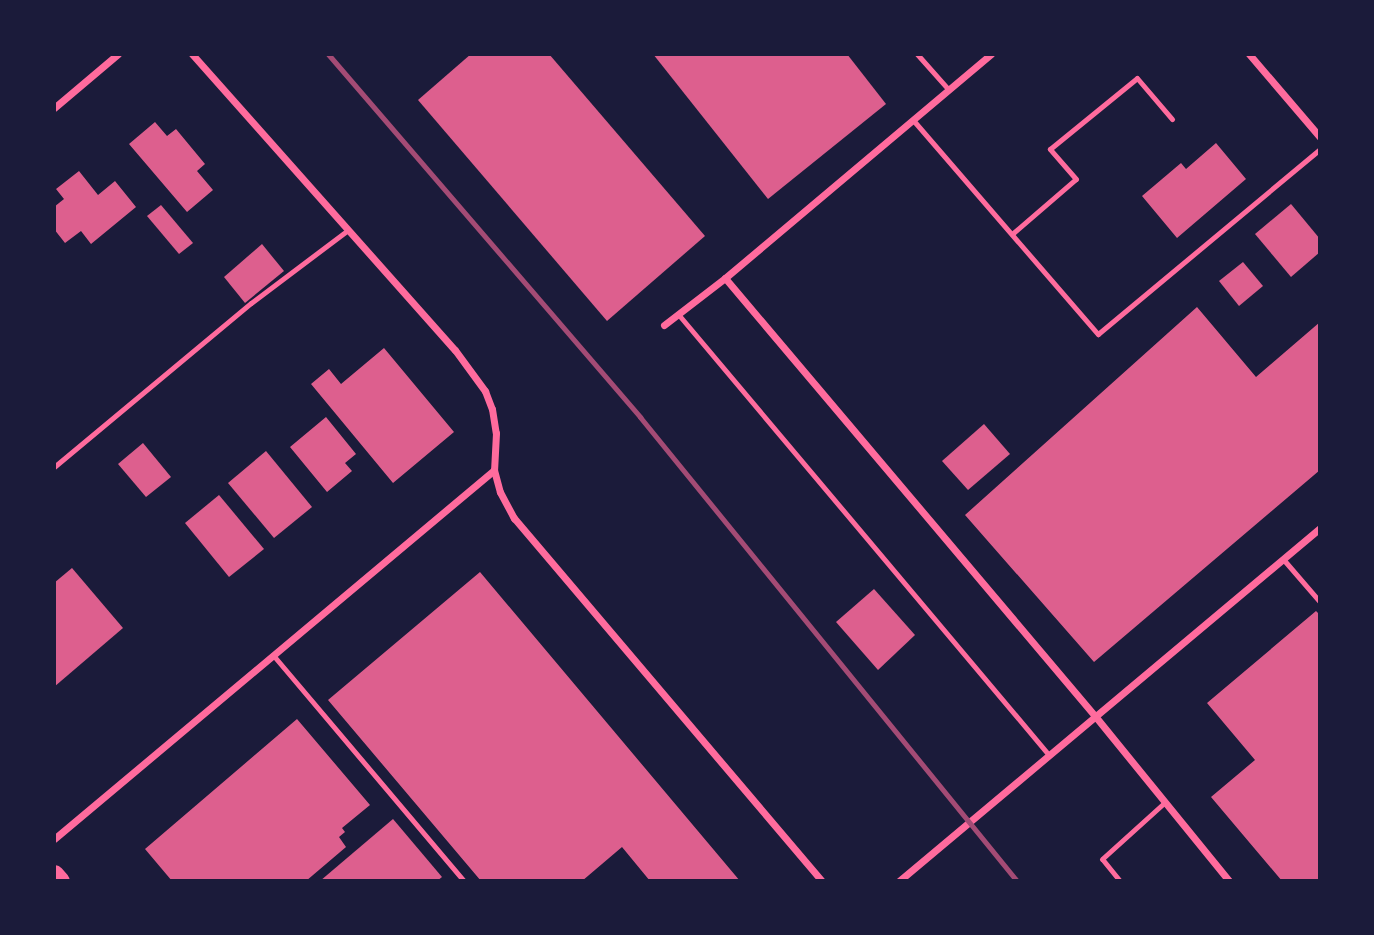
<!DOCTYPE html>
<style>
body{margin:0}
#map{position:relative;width:1374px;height:935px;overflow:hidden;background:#1b1b3a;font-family:"Roboto Condensed",sans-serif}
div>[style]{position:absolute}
.building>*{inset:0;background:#dd5f8e}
.service>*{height:5px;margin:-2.5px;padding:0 2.5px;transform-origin:2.5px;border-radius:2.5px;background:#ff6b9d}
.minor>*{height:7px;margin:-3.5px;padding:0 3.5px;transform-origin:3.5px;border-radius:3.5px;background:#ff6b9d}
.trunk>*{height:19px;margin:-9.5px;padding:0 9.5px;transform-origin:9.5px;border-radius:9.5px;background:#ff6b9d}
.rail>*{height:5px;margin:-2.5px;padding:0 2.5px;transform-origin:2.5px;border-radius:2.5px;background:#a44b75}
span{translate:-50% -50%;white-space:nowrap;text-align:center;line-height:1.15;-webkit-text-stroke:6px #1b1b3a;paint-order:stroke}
.frame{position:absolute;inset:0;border:56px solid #1b1b3a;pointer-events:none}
</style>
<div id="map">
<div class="building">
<i style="clip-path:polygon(471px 54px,549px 54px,705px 236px,607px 321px,418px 100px)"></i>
<i style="clip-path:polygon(653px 54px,847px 54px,886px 104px,768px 199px)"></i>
<i style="clip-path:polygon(155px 122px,167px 136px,176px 129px,205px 164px,197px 171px,213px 190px,187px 212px,129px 144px)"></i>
<i style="clip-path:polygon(1216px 143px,1246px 179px,1177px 238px,1142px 196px,1181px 163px,1186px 169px)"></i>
<i style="clip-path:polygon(79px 171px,98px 195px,115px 181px,136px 207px,91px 244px,81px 231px,65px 243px,54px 229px,54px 207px,64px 199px,56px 189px)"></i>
<i style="clip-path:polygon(1291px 204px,1320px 239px,1320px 252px,1291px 277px,1255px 234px)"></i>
<i style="clip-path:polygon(161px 205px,193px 243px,179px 254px,147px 216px)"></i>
<i style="clip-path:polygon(262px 244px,284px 271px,245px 303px,224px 277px)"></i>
<i style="clip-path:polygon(1243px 262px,1263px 286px,1239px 306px,1219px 281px)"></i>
<i style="clip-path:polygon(1197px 307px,1256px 377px,1320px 322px,1320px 470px,1094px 662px,965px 515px)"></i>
<i style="clip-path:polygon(384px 348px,454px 432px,393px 483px,311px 384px,329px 369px,341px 384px)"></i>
<i style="clip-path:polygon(326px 417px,356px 454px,345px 463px,352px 471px,327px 492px,290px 447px)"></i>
<i style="clip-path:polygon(984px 424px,1010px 454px,968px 490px,942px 461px)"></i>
<i style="clip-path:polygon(143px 443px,171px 477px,146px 497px,118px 464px)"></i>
<i style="clip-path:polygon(266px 451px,312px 507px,274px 538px,228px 483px)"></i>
<i style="clip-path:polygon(219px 495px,264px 549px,229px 577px,185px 523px)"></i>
<i style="clip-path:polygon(72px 568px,123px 628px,54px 687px,54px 583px)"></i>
<i style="clip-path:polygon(480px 572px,740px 881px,650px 881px,622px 847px,582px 881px,481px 881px,328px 700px)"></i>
<i style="clip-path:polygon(874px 589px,915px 635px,878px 670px,836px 622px)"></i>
<i style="clip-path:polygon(1316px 611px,1320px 615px,1320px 881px,1282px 881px,1211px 797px,1255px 760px,1207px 703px)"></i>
<i style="clip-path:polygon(297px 719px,370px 805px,342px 828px,345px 832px,339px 837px,346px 847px,306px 881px,172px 881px,145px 849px)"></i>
<i style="clip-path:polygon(393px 819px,442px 877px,437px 881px,320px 881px)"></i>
</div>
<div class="service">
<i style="left:917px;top:54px;width:48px;rotate:48.4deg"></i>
<i style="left:913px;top:120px;width:283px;rotate:49.2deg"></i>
<i style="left:1098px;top:334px;width:289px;rotate:-39.8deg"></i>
<i style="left:1012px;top:234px;width:84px;rotate:-40.7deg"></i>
<i style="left:1076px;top:179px;width:40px;rotate:-131deg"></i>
<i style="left:1050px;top:149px;width:112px;rotate:-39.2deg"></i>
<i style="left:1137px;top:78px;width:54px;rotate:49.5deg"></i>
<i style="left:678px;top:314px;width:576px;rotate:49.93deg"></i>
<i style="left:54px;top:467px;width:256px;rotate:-39.8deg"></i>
<i style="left:251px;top:303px;width:121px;rotate:-37deg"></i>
<i style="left:1283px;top:559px;width:57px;rotate:49.3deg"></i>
<i style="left:273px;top:655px;width:296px;rotate:49.8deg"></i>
<i style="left:1120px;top:881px;width:28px;rotate:-129deg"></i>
<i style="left:1102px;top:859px;width:85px;rotate:-42.1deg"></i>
</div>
<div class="minor">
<i style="left:192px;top:54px;width:396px;rotate:48.4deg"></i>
<i style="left:455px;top:350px;width:51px;rotate:53.8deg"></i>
<i style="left:485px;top:391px;width:19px;rotate:69deg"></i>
<i style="left:492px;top:409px;width:24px;rotate:81deg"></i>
<i style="left:496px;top:433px;width:37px;rotate:93deg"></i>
<i style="left:494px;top:470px;width:23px;rotate:75deg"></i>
<i style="left:500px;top:492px;width:30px;rotate:62deg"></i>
<i style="left:514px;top:518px;width:476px;rotate:49.7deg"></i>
<i style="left:1249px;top:54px;width:109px;rotate:49.5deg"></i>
<i style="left:54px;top:108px;width:84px;rotate:-40.2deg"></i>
<i style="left:725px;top:278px;width:573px;rotate:49.81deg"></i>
<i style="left:1095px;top:716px;width:213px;rotate:50.9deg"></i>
<i style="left:664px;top:325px;width:77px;rotate:-37.6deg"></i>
<i style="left:725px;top:278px;width:348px;rotate:-40.1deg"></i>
<i style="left:54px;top:839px;width:574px;rotate:-39.98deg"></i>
<i style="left:899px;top:881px;width:549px;rotate:-39.98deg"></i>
</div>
<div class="trunk">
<i style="left:54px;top:874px;width:9px;rotate:49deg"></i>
</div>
<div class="rail">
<i style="left:328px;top:54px;width:479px;rotate:49.3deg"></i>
<i style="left:640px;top:417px;width:598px;rotate:50.91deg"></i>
</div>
<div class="frame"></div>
</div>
